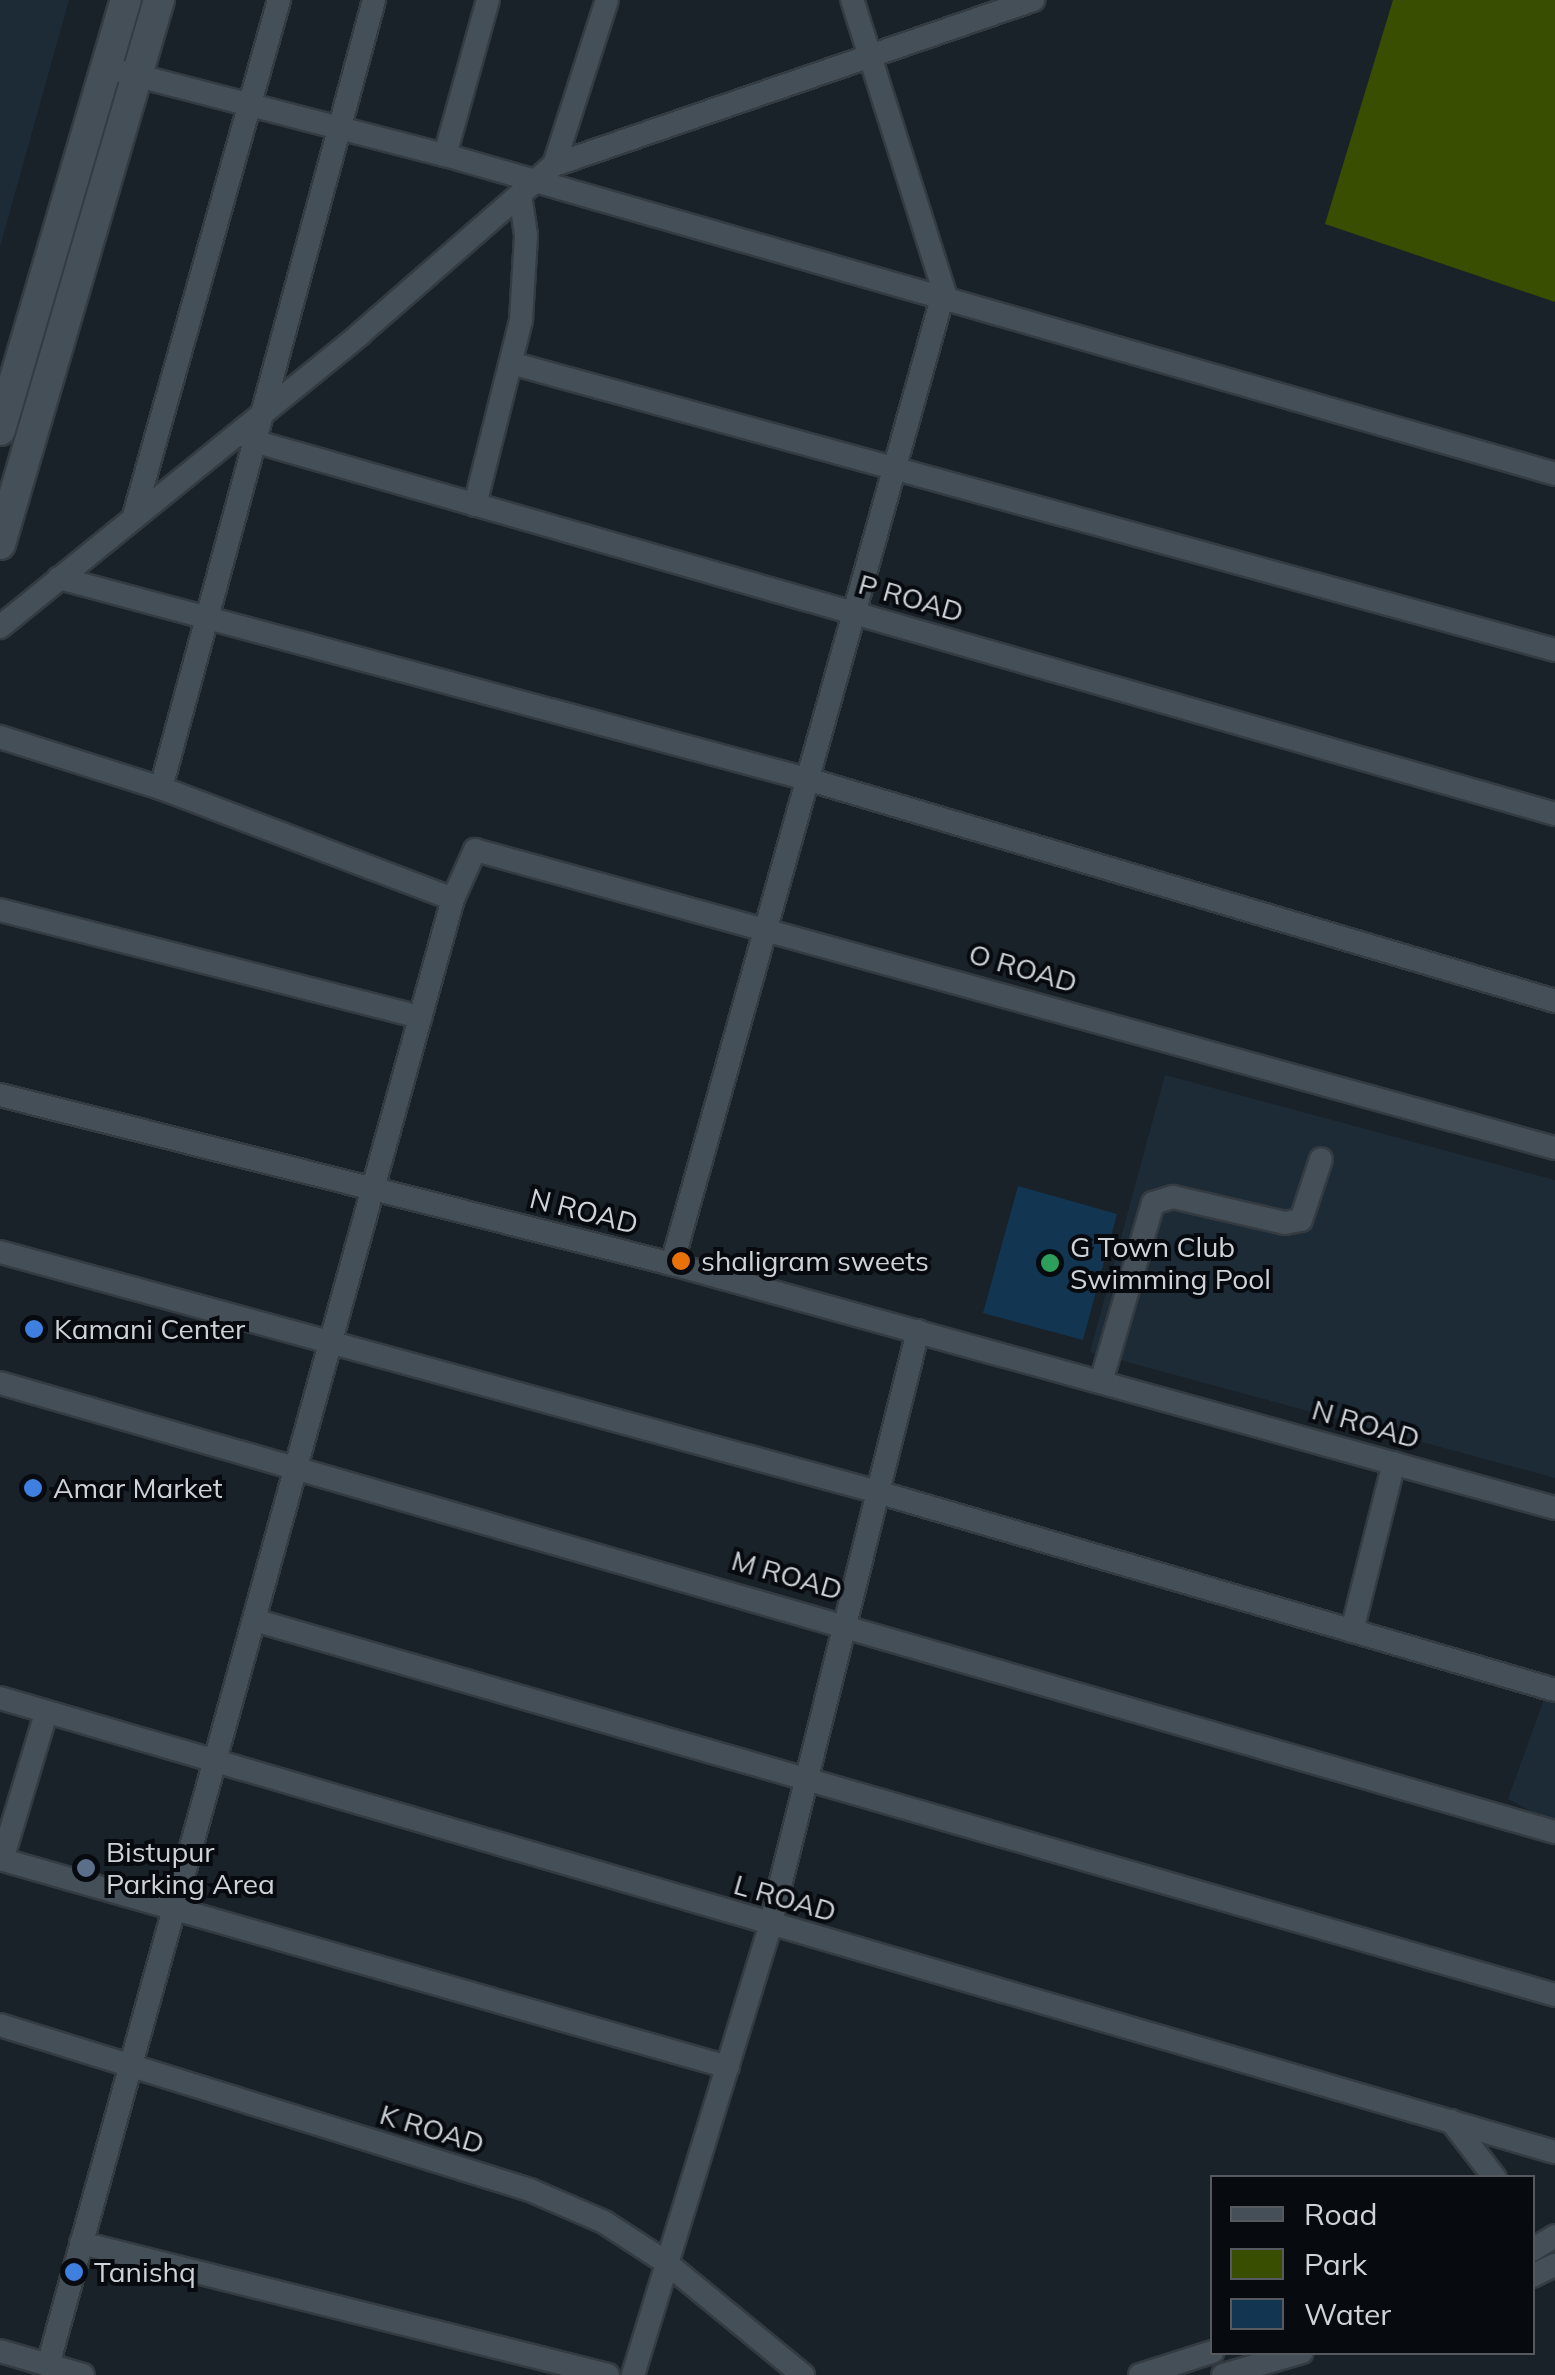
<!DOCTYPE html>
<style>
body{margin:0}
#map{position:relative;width:1555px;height:2375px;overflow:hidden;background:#192129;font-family:Mulish,sans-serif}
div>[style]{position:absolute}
.built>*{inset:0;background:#1d2b37}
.green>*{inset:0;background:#394e00}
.water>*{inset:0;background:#123651}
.roads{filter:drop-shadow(2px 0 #343b41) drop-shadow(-2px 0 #343b41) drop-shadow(0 2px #343b41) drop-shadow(0 -2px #343b41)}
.street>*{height:22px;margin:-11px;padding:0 11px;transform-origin:11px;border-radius:11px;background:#454f57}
.secondary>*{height:30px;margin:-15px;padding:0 15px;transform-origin:15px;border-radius:15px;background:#454f57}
.dots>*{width:28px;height:28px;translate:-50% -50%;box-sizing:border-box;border:5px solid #070a0e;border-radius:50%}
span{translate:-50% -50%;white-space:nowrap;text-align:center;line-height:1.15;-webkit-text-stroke:8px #070a0e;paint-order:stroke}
.street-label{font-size:28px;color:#cdd3d8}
.poi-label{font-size:28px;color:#cdd3d8}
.left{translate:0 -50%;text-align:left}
.legend{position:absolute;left:1210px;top:2175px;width:325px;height:180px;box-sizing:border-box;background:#070a0e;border:2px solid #565a5f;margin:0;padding:12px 18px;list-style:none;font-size:30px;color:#cdd3d8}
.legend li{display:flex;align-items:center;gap:20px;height:50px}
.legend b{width:50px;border:2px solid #565a5f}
</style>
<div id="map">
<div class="built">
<i style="clip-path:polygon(0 0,69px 0,0 247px)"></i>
<i style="clip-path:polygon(1165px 1075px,1555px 1180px,1555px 1478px,1090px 1352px)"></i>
<i style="clip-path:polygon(1548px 1688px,1555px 1690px,1555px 1824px,1508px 1799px)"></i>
</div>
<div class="green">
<i style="clip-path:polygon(1393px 0,1555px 0,1555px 302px,1325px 224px)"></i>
</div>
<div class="water">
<i style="clip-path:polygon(1018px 1186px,1117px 1214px,1083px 1340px,983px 1313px)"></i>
</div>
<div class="roads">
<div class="street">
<i style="left:123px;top:72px;width:333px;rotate:14.5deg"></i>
<i style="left:445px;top:155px;width:1155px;rotate:16.03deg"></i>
<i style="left:445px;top:155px;width:161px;rotate:-74.5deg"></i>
<i style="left:554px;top:165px;width:173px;rotate:-72.2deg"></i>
<i style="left:511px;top:363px;width:1083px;rotate:15.37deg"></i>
<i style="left:250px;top:440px;width:1358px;rotate:15.99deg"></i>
<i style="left:475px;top:505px;width:191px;rotate:-76deg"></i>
<i style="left:521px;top:320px;width:85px;rotate:-86.6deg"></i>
<i style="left:526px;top:235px;width:40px;rotate:-98.5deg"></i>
<i style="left:134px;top:516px;width:536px;rotate:-74.3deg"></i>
<i style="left:59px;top:578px;width:775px;rotate:15.04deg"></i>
<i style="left:807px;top:779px;width:780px;rotate:16.53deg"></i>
<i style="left:0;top:627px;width:464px;rotate:-39.1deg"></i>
<i style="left:360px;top:334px;width:257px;rotate:-41.1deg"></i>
<i style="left:554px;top:165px;width:507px;rotate:-19.01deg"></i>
<i style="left:0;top:737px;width:169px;rotate:17.6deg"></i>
<i style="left:161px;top:788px;width:312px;rotate:20.8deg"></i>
<i style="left:161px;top:788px;width:816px;rotate:-74.87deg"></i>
<i style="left:0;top:910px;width:434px;rotate:14.3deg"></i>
<i style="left:0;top:1095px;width:693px;rotate:14.12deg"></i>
<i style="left:672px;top:1264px;width:916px;rotate:15.45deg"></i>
<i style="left:0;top:1252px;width:906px;rotate:15.29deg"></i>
<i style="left:874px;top:1491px;width:709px;rotate:16.29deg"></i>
<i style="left:672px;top:1264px;width:1010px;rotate:-74.38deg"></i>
<i style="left:944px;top:291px;width:305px;rotate:-107.5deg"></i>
<i style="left:1101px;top:1382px;width:186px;rotate:-73.8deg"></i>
<i style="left:1153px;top:1203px;width:21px;rotate:-17deg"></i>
<i style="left:1173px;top:1197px;width:115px;rotate:13.1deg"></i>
<i style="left:1285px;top:1223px;width:16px;rotate:-11deg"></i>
<i style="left:1301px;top:1220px;width:64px;rotate:-71.8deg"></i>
<i style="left:0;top:1383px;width:1619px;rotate:16.11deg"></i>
<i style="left:254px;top:1620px;width:1354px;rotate:16.08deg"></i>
<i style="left:1352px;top:1631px;width:173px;rotate:-76deg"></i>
<i style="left:0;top:1698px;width:1620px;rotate:16.28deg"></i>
<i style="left:0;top:1859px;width:757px;rotate:15.95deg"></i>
<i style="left:2px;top:1860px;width:153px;rotate:-73.3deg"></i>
<i style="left:0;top:2025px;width:555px;rotate:17.29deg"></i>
<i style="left:530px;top:2190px;width:81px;rotate:23.4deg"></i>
<i style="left:604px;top:2222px;width:72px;rotate:33deg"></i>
<i style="left:664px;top:2261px;width:180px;rotate:39.4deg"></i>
<i style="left:1451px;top:2121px;width:72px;rotate:52.3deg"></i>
<i style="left:81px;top:2243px;width:543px;rotate:14.06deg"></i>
<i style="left:1532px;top:2250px;width:27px;rotate:-31deg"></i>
<i style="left:1532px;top:2276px;width:25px;rotate:-26deg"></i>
<i style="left:0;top:2351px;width:86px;rotate:16.1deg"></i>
<i style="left:48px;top:2365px;width:1521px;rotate:-74.56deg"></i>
<i style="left:453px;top:899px;width:54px;rotate:-65.8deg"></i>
<i style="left:475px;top:850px;width:1120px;rotate:15.43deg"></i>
<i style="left:633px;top:2375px;width:469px;rotate:-73deg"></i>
<i style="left:770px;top:1926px;width:613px;rotate:-76.03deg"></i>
<i style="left:1140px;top:2375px;width:76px;rotate:-17.7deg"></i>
<i style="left:1223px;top:2375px;width:82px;rotate:-16.2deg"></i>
</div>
<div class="secondary">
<i style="left:0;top:430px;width:448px;rotate:-73.7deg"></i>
<i style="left:0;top:544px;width:567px;rotate:-73.71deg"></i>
</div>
</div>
<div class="dots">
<i style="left:681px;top:1261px;background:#e8710a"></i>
<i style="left:1050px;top:1263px;background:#2e9e5b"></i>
<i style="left:34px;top:1329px;background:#3f7fe0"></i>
<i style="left:33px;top:1488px;background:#3f7fe0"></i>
<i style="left:86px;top:1868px;background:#5c6f8a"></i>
<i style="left:74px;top:2272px;background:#3f7fe0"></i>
</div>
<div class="street-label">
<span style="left:911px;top:598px;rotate:16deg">P ROAD</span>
<span style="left:1023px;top:968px;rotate:16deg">O ROAD</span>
<span style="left:584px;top:1211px;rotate:14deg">N ROAD</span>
<span style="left:1366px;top:1424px;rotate:16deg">N ROAD</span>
<span style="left:787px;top:1575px;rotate:16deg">M ROAD</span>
<span style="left:785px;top:1898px;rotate:16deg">L ROAD</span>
<span style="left:432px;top:2129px;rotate:17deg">K ROAD</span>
</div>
<div class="poi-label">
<span class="left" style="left:1070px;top:1263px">G Town Club<br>Swimming Pool</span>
<span class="left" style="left:701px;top:1261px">shaligram sweets</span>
<span class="left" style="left:54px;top:1329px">Kamani Center</span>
<span class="left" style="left:53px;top:1488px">Amar Market</span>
<span class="left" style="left:106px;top:1868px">Bistupur<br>Parking Area</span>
<span class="left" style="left:94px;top:2272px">Tanishq</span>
</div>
<ul class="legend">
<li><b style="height:12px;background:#454f57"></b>Road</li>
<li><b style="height:28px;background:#394e00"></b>Park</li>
<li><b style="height:28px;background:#123651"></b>Water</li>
</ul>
</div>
